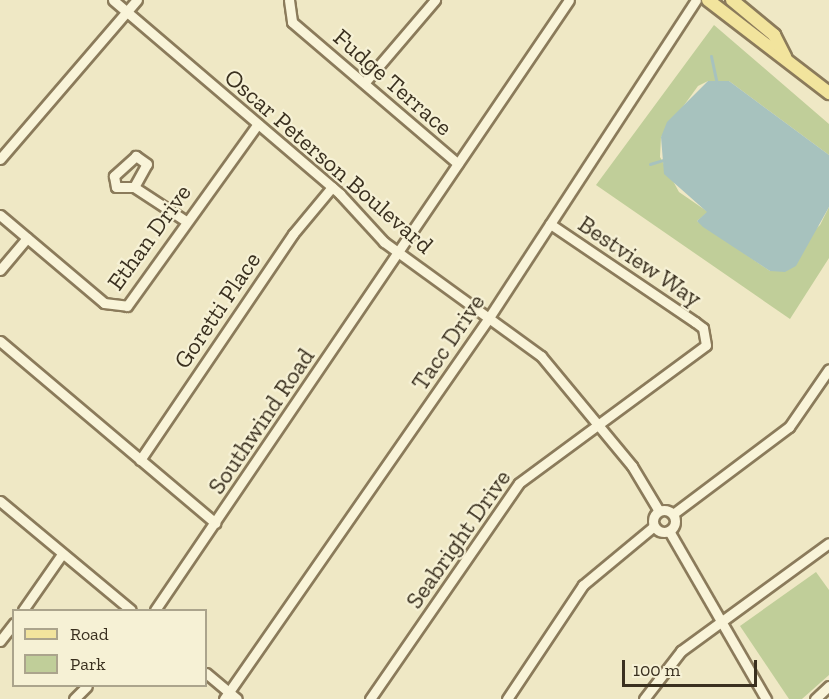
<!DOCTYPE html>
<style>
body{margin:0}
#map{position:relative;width:829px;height:699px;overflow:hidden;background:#efe8c5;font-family:"Zilla Slab",serif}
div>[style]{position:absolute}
.green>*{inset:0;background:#c0ce99}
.water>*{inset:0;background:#a7c2be}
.stream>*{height:3px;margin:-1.5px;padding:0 1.5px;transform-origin:1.5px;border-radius:1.5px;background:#a7c2be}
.roads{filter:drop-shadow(2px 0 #8b7b5b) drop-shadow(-2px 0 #8b7b5b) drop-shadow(0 2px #8b7b5b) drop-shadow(0 -2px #8b7b5b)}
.minor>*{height:9px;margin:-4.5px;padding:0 4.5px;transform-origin:4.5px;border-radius:4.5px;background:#f9f4d9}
.minor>.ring{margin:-4.5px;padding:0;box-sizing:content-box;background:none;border:9px solid #f9f4d9;border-radius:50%}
.major>*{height:12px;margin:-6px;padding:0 6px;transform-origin:6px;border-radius:6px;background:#f2e49d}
span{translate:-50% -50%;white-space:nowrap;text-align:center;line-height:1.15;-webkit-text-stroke:4.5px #f6f1d5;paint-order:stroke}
.street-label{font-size:24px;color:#3a301f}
.legend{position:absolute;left:12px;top:609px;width:195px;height:78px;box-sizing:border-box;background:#f6f1d5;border:2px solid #aba48c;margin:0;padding:8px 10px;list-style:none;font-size:18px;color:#3a301f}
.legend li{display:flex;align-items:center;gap:12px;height:30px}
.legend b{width:30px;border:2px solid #aba48c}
.scale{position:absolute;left:622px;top:660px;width:135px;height:27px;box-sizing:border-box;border:3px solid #3a301f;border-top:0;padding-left:8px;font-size:18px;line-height:21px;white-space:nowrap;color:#3a301f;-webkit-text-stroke:4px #f6f1d5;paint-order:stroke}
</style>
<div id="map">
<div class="green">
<i style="clip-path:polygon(714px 25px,829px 124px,829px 155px,729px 81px,708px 81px,698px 86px,661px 137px,660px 157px,679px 192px,708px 212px,697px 221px,770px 271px,820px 225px,829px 207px,829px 258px,790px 319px,596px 185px)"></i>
<i style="clip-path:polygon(816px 572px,829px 590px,829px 675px,802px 699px,789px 699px,740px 626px)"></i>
</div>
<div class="water">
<i style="clip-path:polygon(708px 81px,729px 81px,829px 155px,829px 207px,796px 266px,785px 272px,770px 271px,703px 227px,697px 221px,707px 212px,664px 174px,661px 137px,667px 122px)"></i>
</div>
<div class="stream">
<i style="left:711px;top:56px;width:30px;rotate:78deg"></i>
<i style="left:650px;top:164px;width:14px;rotate:-17deg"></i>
</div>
<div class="roads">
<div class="minor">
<i style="left:113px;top:0;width:299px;rotate:40.5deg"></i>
<i style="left:340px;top:194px;width:65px;rotate:47.5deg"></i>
<i style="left:384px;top:242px;width:194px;rotate:36deg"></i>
<i style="left:541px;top:356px;width:143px;rotate:50.4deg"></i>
<i style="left:632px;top:466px;width:52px;rotate:59deg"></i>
<i style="left:289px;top:0;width:22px;rotate:82deg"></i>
<i style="left:292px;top:22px;width:218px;rotate:40.5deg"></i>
<i style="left:365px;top:82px;width:108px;rotate:-49.5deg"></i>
<i style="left:0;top:159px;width:210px;rotate:-49.3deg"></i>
<i style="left:134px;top:187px;width:26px;rotate:-61deg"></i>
<i style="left:147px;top:164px;width:14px;rotate:-144deg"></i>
<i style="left:136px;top:156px;width:30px;rotate:138deg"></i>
<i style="left:114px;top:176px;width:11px;rotate:80deg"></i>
<i style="left:116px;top:187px;width:18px"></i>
<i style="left:134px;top:187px;width:62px;rotate:33.2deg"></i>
<i style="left:0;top:215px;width:136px;rotate:40.2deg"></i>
<i style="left:104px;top:303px;width:23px;rotate:7deg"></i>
<i style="left:127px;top:306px;width:224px;rotate:-54.3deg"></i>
<i style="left:0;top:270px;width:42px;rotate:-49.8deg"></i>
<i style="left:0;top:341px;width:282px;rotate:40.2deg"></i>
<i style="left:140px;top:460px;width:273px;rotate:-55.9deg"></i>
<i style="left:293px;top:234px;width:61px;rotate:-50.3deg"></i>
<i style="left:0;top:501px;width:170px;rotate:39.8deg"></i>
<i class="ring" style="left:653px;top:510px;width:13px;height:13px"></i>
<i style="left:673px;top:514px;width:145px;rotate:-36.9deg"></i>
<i style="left:789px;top:427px;width:70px;rotate:-55.4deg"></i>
<i style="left:669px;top:531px;width:194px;rotate:60deg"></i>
<i style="left:23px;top:610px;width:68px;rotate:-55.1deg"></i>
<i style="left:155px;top:610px;width:737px;rotate:-55.84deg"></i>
<i style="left:0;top:641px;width:23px;rotate:-52deg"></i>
<i style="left:206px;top:673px;width:40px;rotate:40deg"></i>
<i style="left:74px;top:699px;width:18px;rotate:-45deg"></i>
<i style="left:224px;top:699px;width:466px;rotate:-55.2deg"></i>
<i style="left:490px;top:316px;width:377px;rotate:-56.9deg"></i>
<i style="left:370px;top:699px;width:262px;rotate:-55.4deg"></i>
<i style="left:519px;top:483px;width:232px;rotate:-36.4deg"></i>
<i style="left:706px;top:345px;width:17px;rotate:-100deg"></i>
<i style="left:703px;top:328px;width:10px;rotate:-143deg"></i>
<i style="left:695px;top:322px;width:175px;rotate:-145.9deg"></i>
<i style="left:507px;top:699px;width:137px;rotate:-56.3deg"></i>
<i style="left:583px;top:585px;width:92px;rotate:-39.7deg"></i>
<i style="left:644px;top:699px;width:61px;rotate:-52.4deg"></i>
<i style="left:681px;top:651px;width:183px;rotate:-36.1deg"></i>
<i style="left:815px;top:699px;width:19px;rotate:-43deg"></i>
</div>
<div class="major">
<i style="left:708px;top:0;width:153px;rotate:37.5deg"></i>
<i style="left:732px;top:0;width:55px;rotate:39.8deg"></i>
<i style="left:774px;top:35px;width:25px;rotate:63deg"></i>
</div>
</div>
<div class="street-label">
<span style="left:393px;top:82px;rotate:41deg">Fudge Terrace</span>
<span style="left:329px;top:161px;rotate:41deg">Oscar Peterson Boulevard</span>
<span style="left:149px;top:237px;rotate:-54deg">Ethan Drive</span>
<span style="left:640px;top:261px;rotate:34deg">Bestview Way</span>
<span style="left:217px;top:310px;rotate:-56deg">Goretti Place</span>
<span style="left:448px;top:342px;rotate:-56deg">Tacc Drive</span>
<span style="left:261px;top:421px;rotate:-56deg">Southwind Road</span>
<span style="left:458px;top:539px;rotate:-55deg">Seabright Drive</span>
</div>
<ul class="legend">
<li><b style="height:8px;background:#f2e49d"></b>Road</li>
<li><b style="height:16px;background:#c0ce99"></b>Park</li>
</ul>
<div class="scale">100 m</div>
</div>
